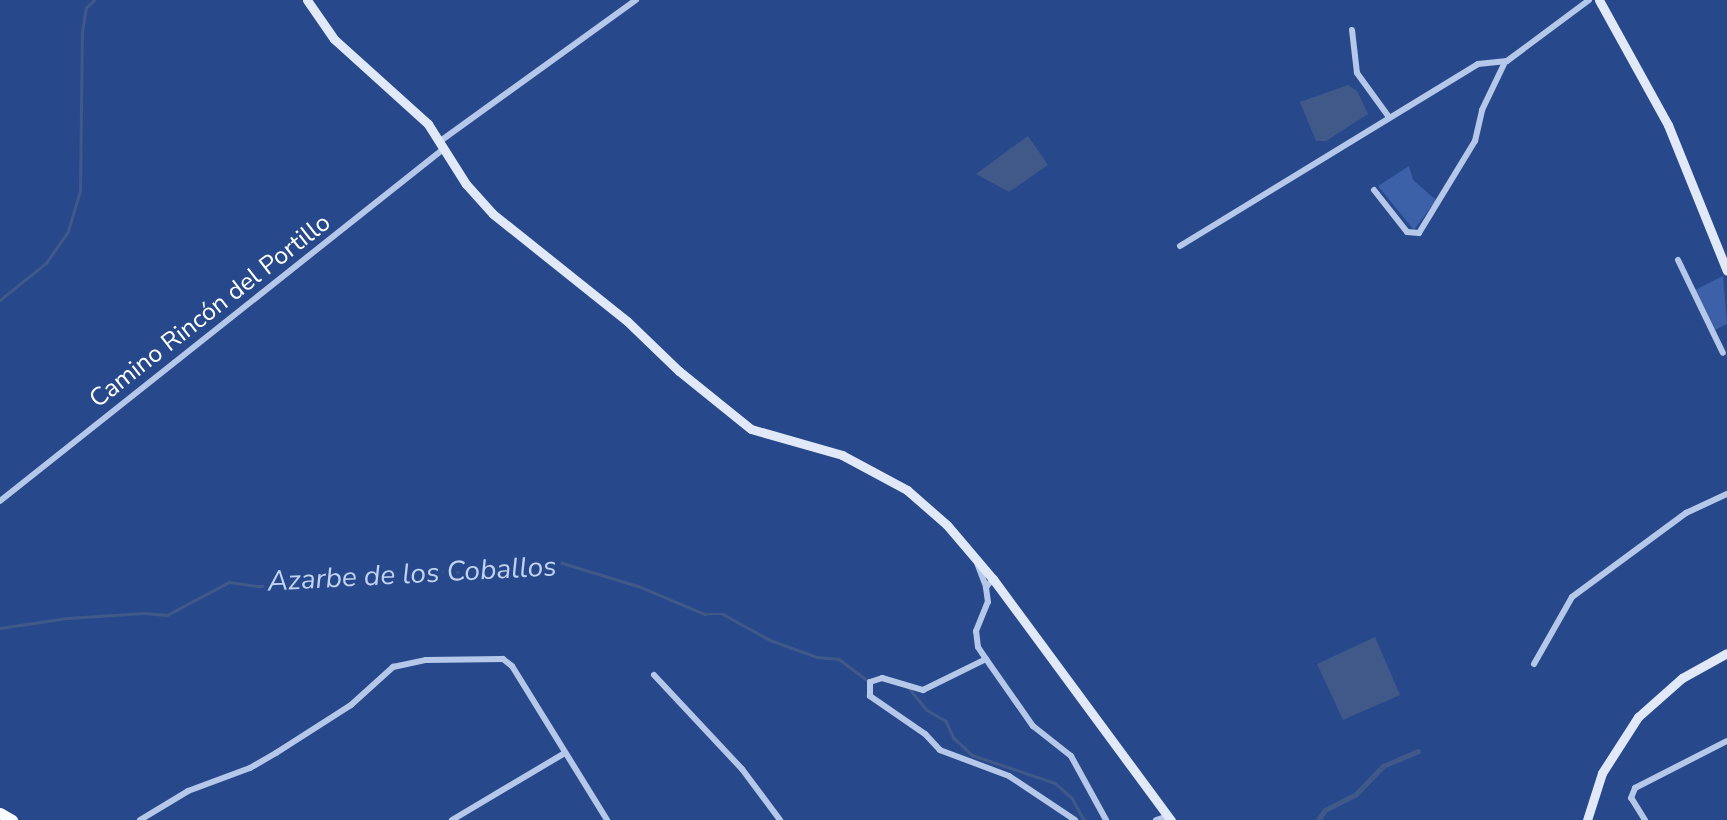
<!DOCTYPE html>
<meta charset="utf-8">
<style>
body{margin:0}
#map{position:relative;width:1727px;height:820px;overflow:hidden;background:#27498c;font-family:"Nunito Sans",sans-serif}
div>[style]{position:absolute}
.green>*{inset:0;background:#3c61a9}
.water>*{inset:0;background:#415989}
.stream>*{height:2.5px;margin:-1.25px;padding:0 1.25px;transform-origin:1.25px;border-radius:1.25px;background:#415989}
.canal>*{height:5px;margin:-2.5px;padding:0 2.5px;transform-origin:2.5px;border-radius:2.5px;background:#415989}
.minor>*{height:6px;margin:-3px;padding:0 3px;transform-origin:3px;border-radius:3px;background:#b6c8ea}
.secondary>*{height:9px;margin:-4.5px;padding:0 4.5px;transform-origin:4.5px;border-radius:4.5px;background:#e1e9f8}
.primary>*{height:11px;margin:-5.5px;padding:0 5.5px;transform-origin:5.5px;border-radius:5.5px;background:#fafbfe}
span{translate:-50% -50%;white-space:nowrap;text-align:center;line-height:1.15;-webkit-text-stroke:10px #27498c;paint-order:stroke}
.street-label{font-size:25px;color:#fff}
.water-label{font-size:28px;color:#c2d3f1;font-style:italic}
</style>
<div id="map">
<div class="green">
<i style="clip-path:polygon(1409px 166px,1413px 180px,1436px 200px,1414px 230px,1378px 186px)"></i>
<i style="clip-path:polygon(1723px 276px,1727px 324px,1715px 330px,1695px 290px)"></i>
</div>
<div class="water">
<i style="clip-path:polygon(1348px 85px,1357px 91px,1368px 114px,1326px 141px,1316px 141px,1300px 102px)"></i>
<i style="clip-path:polygon(1028px 136px,1048px 165px,1009px 192px,976px 174px)"></i>
<i style="clip-path:polygon(1375px 637px,1400px 695px,1343px 720px,1317px 664px)"></i>
</div>
<div class="stream">
<i style="left:0;top:300px;width:59px;rotate:-38.8deg"></i>
<i style="left:46px;top:263px;width:39px;rotate:-55deg"></i>
<i style="left:68px;top:231px;width:42px;rotate:-73.3deg"></i>
<i style="left:80px;top:191px;width:159px;rotate:-89.3deg"></i>
<i style="left:82px;top:32px;width:24px;rotate:-81deg"></i>
<i style="left:86px;top:8px;width:11px;rotate:-45deg"></i>
<i style="left:0;top:628px;width:69px;rotate:-8.4deg"></i>
<i style="left:68px;top:618px;width:76px;rotate:-3.8deg"></i>
<i style="left:144px;top:613px;width:23px;rotate:5deg"></i>
<i style="left:167px;top:615px;width:70px;rotate:-28deg"></i>
<i style="left:229px;top:582px;width:30px;rotate:8deg"></i>
<i style="left:259px;top:586px;width:93px;rotate:-1.8deg"></i>
<i style="left:352px;top:583px;width:75px;rotate:-10.7deg"></i>
<i style="left:426px;top:569px;width:48px;rotate:5.9deg"></i>
<i style="left:474px;top:574px;width:83px;rotate:-9deg"></i>
<i style="left:556px;top:561px;width:86px;rotate:17deg"></i>
<i style="left:638px;top:586px;width:73px;rotate:22.7deg"></i>
<i style="left:705px;top:614px;width:18px"></i>
<i style="left:723px;top:614px;width:54px;rotate:29deg"></i>
<i style="left:770px;top:640px;width:50px;rotate:19.9deg"></i>
<i style="left:817px;top:657px;width:22px;rotate:5deg"></i>
<i style="left:839px;top:659px;width:36px;rotate:37deg"></i>
<i style="left:909px;top:688px;width:28px;rotate:51deg"></i>
<i style="left:927px;top:710px;width:22px;rotate:30deg"></i>
<i style="left:946px;top:721px;width:19px;rotate:65deg"></i>
<i style="left:954px;top:738px;width:25px;rotate:43deg"></i>
<i style="left:972px;top:755px;width:88px;rotate:18.6deg"></i>
<i style="left:1055px;top:783px;width:23px;rotate:41deg"></i>
<i style="left:1072px;top:798px;width:25px;rotate:61deg"></i>
</div>
<div class="canal">
<i style="left:1318px;top:820px;width:12px;rotate:-55deg"></i>
<i style="left:1325px;top:810px;width:34px;rotate:-27deg"></i>
<i style="left:1355px;top:795px;width:40px;rotate:-46deg"></i>
<i style="left:1383px;top:766px;width:38px;rotate:-23deg"></i>
</div>
<div class="minor">
<i style="left:1352px;top:30px;width:43px;rotate:83.4deg"></i>
<i style="left:1357px;top:73px;width:54px;rotate:54deg"></i>
<i style="left:439px;top:142px;width:243px;rotate:-35.8deg"></i>
<i style="left:1374px;top:190px;width:53px;rotate:51.8deg"></i>
<i style="left:1407px;top:232px;width:12px;rotate:5deg"></i>
<i style="left:1419px;top:233px;width:108px;rotate:-58.7deg"></i>
<i style="left:1475px;top:141px;width:32px;rotate:-77deg"></i>
<i style="left:1482px;top:110px;width:53px;rotate:-64.4deg"></i>
<i style="left:1180px;top:246px;width:349px;rotate:-31.4deg"></i>
<i style="left:1478px;top:64px;width:29px;rotate:-6deg"></i>
<i style="left:1507px;top:61px;width:102px;rotate:-36.6deg"></i>
<i style="left:1678px;top:260px;width:103px;rotate:64.2deg"></i>
<i style="left:0;top:501px;width:564px;rotate:-38.45deg"></i>
<i style="left:977px;top:563px;width:26px;rotate:69deg"></i>
<i style="left:986px;top:659px;width:14px;rotate:-124deg"></i>
<i style="left:978px;top:647px;width:16px;rotate:-97deg"></i>
<i style="left:976px;top:631px;width:31px;rotate:-68deg"></i>
<i style="left:988px;top:602px;width:15px;rotate:-98deg"></i>
<i style="left:986px;top:587px;width:11px;rotate:-49deg"></i>
<i style="left:1534px;top:664px;width:77px;rotate:-60.4deg"></i>
<i style="left:1572px;top:597px;width:142px;rotate:-36.4deg"></i>
<i style="left:1686px;top:513px;width:45px;rotate:-24.9deg"></i>
<i style="left:654px;top:675px;width:129px;rotate:46.9deg"></i>
<i style="left:742px;top:769px;width:64px;rotate:53.3deg"></i>
<i style="left:140px;top:820px;width:56px;rotate:-31.1deg"></i>
<i style="left:188px;top:791px;width:66px;rotate:-20.4deg"></i>
<i style="left:250px;top:768px;width:30px;rotate:-30deg"></i>
<i style="left:276px;top:753px;width:89px;rotate:-32.6deg"></i>
<i style="left:351px;top:705px;width:57px;rotate:-42.1deg"></i>
<i style="left:393px;top:667px;width:34px;rotate:-12deg"></i>
<i style="left:426px;top:660px;width:77px;rotate:-0.7deg"></i>
<i style="left:503px;top:659px;width:11px;rotate:38deg"></i>
<i style="left:512px;top:666px;width:181px;rotate:58.3deg"></i>
<i style="left:452px;top:820px;width:131px;rotate:-30.7deg"></i>
<i style="left:1075px;top:820px;width:79px;rotate:-146.3deg"></i>
<i style="left:1009px;top:776px;width:74px;rotate:-159.4deg"></i>
<i style="left:940px;top:750px;width:22px;rotate:-133deg"></i>
<i style="left:925px;top:734px;width:67px;rotate:-145.4deg"></i>
<i style="left:870px;top:696px;width:14px;rotate:-90deg"></i>
<i style="left:870px;top:682px;width:13px;rotate:-18deg"></i>
<i style="left:882px;top:678px;width:43px;rotate:16.3deg"></i>
<i style="left:923px;top:690px;width:70px;rotate:-26.2deg"></i>
<i style="left:986px;top:659px;width:82px;rotate:55deg"></i>
<i style="left:1033px;top:726px;width:48px;rotate:38.3deg"></i>
<i style="left:1071px;top:756px;width:73px;rotate:61.3deg"></i>
<i style="left:1156px;top:820px;width:13px;rotate:-18deg"></i>
<i style="left:1645px;top:820px;width:26px;rotate:-122deg"></i>
<i style="left:1631px;top:798px;width:11px;rotate:-68deg"></i>
<i style="left:1635px;top:788px;width:103px;rotate:-27.1deg"></i>
</div>
<div class="secondary">
<i style="left:307px;top:0;width:47px;rotate:55.3deg"></i>
<i style="left:334px;top:39px;width:127px;rotate:42.1deg"></i>
<i style="left:428px;top:124px;width:71px;rotate:57.7deg"></i>
<i style="left:466px;top:184px;width:40px;rotate:48deg"></i>
<i style="left:493px;top:214px;width:171px;rotate:38.6deg"></i>
<i style="left:627px;top:321px;width:72px;rotate:43.9deg"></i>
<i style="left:679px;top:371px;width:92px;rotate:38.9deg"></i>
<i style="left:751px;top:429px;width:95px;rotate:15.9deg"></i>
<i style="left:842px;top:455px;width:74px;rotate:28.3deg"></i>
<i style="left:907px;top:490px;width:53px;rotate:41.2deg"></i>
<i style="left:947px;top:525px;width:71px;rotate:49.6deg"></i>
<i style="left:993px;top:579px;width:300px;rotate:53.6deg"></i>
<i style="left:1599px;top:0;width:143px;rotate:61.1deg"></i>
<i style="left:1668px;top:125px;width:157px;rotate:68deg"></i>
<i style="left:1587px;top:820px;width:49px;rotate:-72.3deg"></i>
<i style="left:1602px;top:773px;width:67px;rotate:-57.3deg"></i>
<i style="left:1638px;top:717px;width:59px;rotate:-41.6deg"></i>
<i style="left:1682px;top:678px;width:51px;rotate:-29.1deg"></i>
</div>
<div class="primary">
<i style="left:0;top:813px;width:14px;rotate:30deg"></i>
</div>
<div class="street-label">
<span style="left:210px;top:311px;rotate:-38deg">Camino Rincón del Portillo</span>
</div>
<div class="water-label">
<span style="left:412px;top:574px;rotate:-3deg">Azarbe de los Coballos</span>
</div>
</div>
